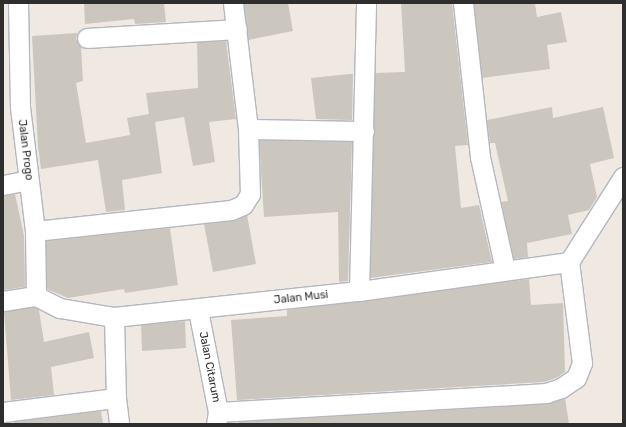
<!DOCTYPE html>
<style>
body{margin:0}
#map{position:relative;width:626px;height:427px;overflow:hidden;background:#efe9e1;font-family:Rubik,sans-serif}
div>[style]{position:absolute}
.building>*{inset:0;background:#cbc7bf}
.roads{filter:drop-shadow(1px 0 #b4b7c1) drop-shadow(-1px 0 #b4b7c1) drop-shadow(0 1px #b4b7c1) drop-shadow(0 -1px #b4b7c1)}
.street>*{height:19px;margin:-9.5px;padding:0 9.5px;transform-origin:9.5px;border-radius:9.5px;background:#fff}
span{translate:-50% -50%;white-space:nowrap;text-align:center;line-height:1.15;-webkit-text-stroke:3px #fff;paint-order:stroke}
.street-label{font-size:11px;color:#2e2e2e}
.frame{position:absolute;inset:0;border:4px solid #2e2e2e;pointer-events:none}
</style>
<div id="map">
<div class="building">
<i style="clip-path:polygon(84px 3px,164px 3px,166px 22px,135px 24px,134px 19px,85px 24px)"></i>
<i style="clip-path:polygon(244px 3px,288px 3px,293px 31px,248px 40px)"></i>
<i style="clip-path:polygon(401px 3px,452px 3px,468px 145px,455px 146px,461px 208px,479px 205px,492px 262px,370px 278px,375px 73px,405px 72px)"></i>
<i style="clip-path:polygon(474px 3px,535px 3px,537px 17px,561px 12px,567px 42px,547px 45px,550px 69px,482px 78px)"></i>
<i style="clip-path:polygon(77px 33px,76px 39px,81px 47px,83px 81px,76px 83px,86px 143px,130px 135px,127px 118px,149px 114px,146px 93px,198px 88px,197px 42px,226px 41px,236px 119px,209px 122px,215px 162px,193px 166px,184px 117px,155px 122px,162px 173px,122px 180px,125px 210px,106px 212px,98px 160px,41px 169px,38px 146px,32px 36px)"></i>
<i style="clip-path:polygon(349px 74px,353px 74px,352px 120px,316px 119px,311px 78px)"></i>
<i style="clip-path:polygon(552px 107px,553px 118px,603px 107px,614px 158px,590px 164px,597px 197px,589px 210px,568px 215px,572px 234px,527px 243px,528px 257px,514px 259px,501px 202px,508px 201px,495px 143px,490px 143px,487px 120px)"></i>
<i style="clip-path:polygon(259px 140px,352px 142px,348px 281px,339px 282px,338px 212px,264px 217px)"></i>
<i style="clip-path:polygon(15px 194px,24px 236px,25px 287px,3px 290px,3px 196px)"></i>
<i style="clip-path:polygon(247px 215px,256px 264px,213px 272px,204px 224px,232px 221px)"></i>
<i style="clip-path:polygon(170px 228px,178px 285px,125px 293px,124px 289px,68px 298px,47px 289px,46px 241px)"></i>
<i style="clip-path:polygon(529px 279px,531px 305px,563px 303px,565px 372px,556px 378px,544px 382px,237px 400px,231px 320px,287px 316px,287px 310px)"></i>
<i style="clip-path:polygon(34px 307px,39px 310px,44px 342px,89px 332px,94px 358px,51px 367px,54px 395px,11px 400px,4px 312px)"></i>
<i style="clip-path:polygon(185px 321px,186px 348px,142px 351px,141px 325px)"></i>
<i style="clip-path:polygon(565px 398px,569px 424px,239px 424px,239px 422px,547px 404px)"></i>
<i style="clip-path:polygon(101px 411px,103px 424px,14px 424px,14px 422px)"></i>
</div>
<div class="roads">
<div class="street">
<i style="left:18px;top:3px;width:104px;rotate:88.9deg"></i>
<i style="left:20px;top:107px;width:125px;rotate:83.1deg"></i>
<i style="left:35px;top:231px;width:65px;rotate:89.1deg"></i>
<i style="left:463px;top:3px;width:155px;rotate:83.7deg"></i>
<i style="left:480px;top:157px;width:116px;rotate:77.5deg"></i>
<i style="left:87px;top:38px;width:150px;rotate:-3.4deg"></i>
<i style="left:248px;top:129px;width:116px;rotate:1deg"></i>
<i style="left:3px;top:185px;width:26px;rotate:-11deg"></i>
<i style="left:35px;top:231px;width:197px;rotate:-6.1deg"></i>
<i style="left:231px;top:210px;width:13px;rotate:-23deg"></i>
<i style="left:243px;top:205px;width:13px;rotate:-58deg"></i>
<i style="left:250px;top:194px;width:65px;rotate:-91.8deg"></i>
<i style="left:248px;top:129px;width:127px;rotate:-96.8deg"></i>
<i style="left:359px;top:291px;width:288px;rotate:-88.6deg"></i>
<i style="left:36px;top:296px;width:27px;rotate:27deg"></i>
<i style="left:60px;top:308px;width:55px;rotate:9.5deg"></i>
<i style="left:114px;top:317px;width:246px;rotate:-6.1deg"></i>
<i style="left:359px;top:291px;width:212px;rotate:-7.9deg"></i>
<i style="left:3px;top:301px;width:33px;rotate:-9deg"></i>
<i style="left:198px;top:310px;width:104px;rotate:78.9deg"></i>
<i style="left:218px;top:412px;width:12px;rotate:99deg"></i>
<i style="left:114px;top:317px;width:81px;rotate:88.6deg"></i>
<i style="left:3px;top:412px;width:114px;rotate:-7.1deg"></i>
<i style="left:116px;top:398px;width:26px;rotate:83deg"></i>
<i style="left:218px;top:412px;width:329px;rotate:-3.3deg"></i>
<i style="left:546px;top:393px;width:16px;rotate:-18deg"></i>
<i style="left:561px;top:388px;width:18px;rotate:-34deg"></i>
<i style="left:576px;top:378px;width:16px;rotate:-68deg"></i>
<i style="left:582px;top:363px;width:102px;rotate:-97.3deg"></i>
<i style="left:569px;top:262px;width:101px;rotate:-57.6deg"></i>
</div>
</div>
<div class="street-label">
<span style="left:25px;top:150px;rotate:83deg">Jalan Progo</span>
<span style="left:301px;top:298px;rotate:-6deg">Jalan Musi</span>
<span style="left:209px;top:367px;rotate:79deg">Jalan Citarum</span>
</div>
<div class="frame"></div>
</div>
